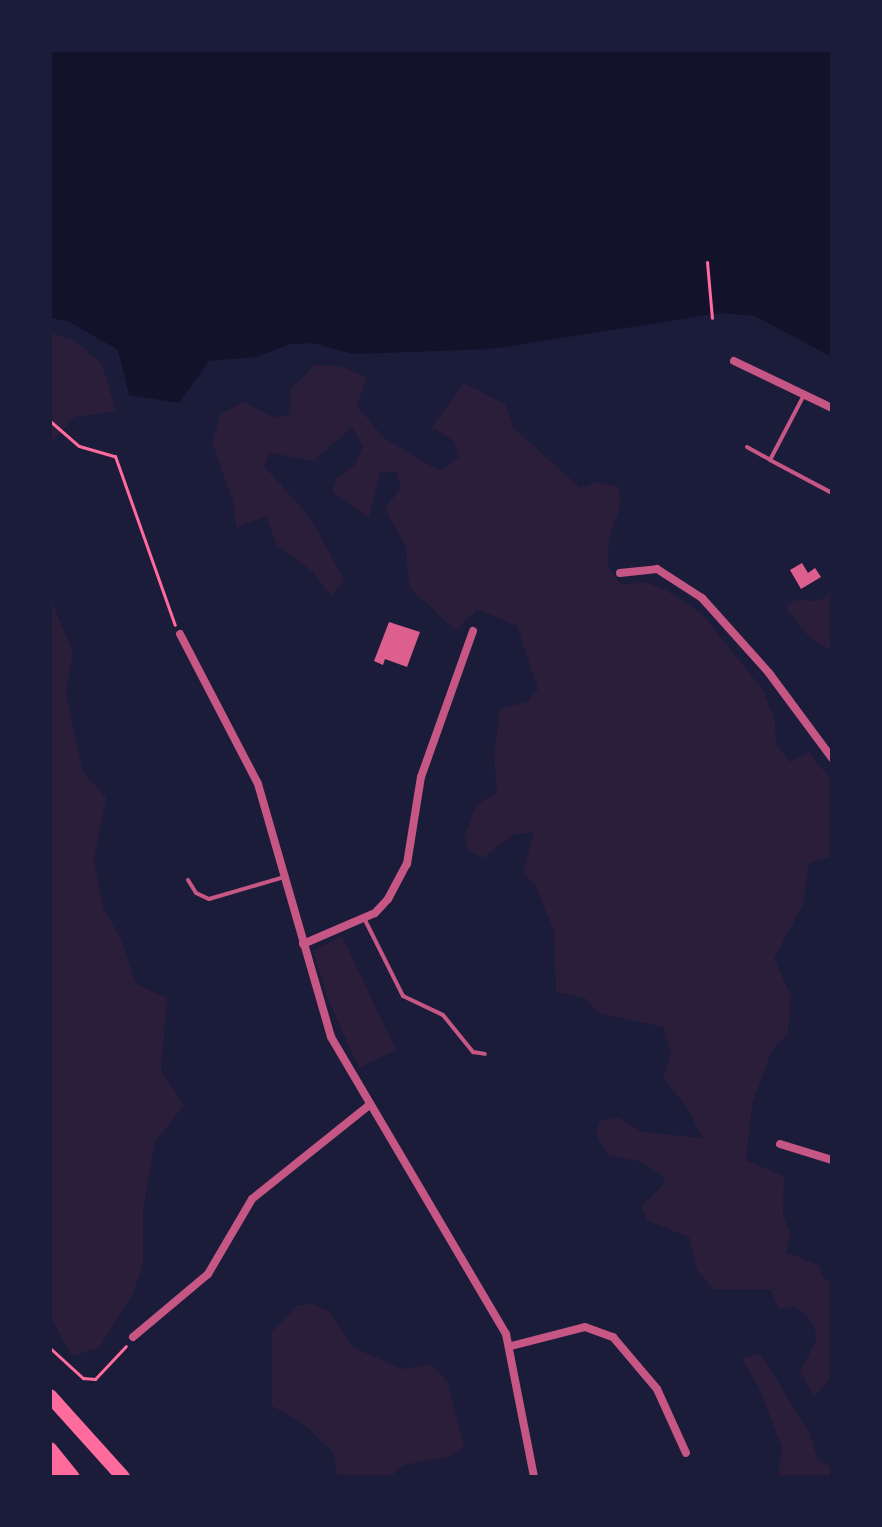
<!DOCTYPE html>
<style>
body{margin:0}
#map{position:relative;width:882px;height:1527px;overflow:hidden;background:#1b1b3a;font-family:"Golos Text",sans-serif}
div>[style]{position:absolute}
.green>*{inset:0;background:#2a1e3b}
.water>*{inset:0;background:#12122b}
.building>*{inset:0;background:#dd5f8e}
.path>*{height:3px;margin:-1.5px;padding:0 1.5px;transform-origin:1.5px;border-radius:1.5px;background:#ff6b9d}
.service>*{height:4px;margin:-2px;padding:0 2px;transform-origin:2px;border-radius:2px;background:#c65784}
.minor>*{height:8px;margin:-4px;padding:0 4px;transform-origin:4px;border-radius:4px;background:#c65784}
.motorway>*{height:14px;margin:-7px;padding:0 7px;transform-origin:7px;border-radius:7px;background:#ff6b9d}
span{translate:-50% -50%;white-space:nowrap;text-align:center;line-height:1.15;-webkit-text-stroke:8px #1b1b3a;paint-order:stroke}
.frame{position:absolute;inset:0;border:52px solid #1b1b3a;pointer-events:none}
</style>
<div id="map">
<div class="green">
<i style="clip-path:polygon(50px 333px,74px 340px,102px 364px,116px 411px,74px 417px,50px 444px)"></i>
<i style="clip-path:polygon(315px 365px,340px 366px,367px 378px,357px 406px,384px 438px,431px 466px,443px 470px,459px 457px,454px 441px,432px 427px,464px 383px,505px 404px,513px 427px,580px 488px,598px 482px,619px 487px,621px 503px,609px 540px,608px 567px,622px 585px,645px 582px,664px 589px,702px 614px,763px 690px,775px 721px,776px 744px,790px 762px,809px 752px,832px 781px,832px 856px,809px 863px,803px 905px,774px 958px,791px 996px,788px 1033px,771px 1052px,752px 1105px,746px 1160px,784px 1176px,783px 1216px,791px 1234px,786px 1252px,818px 1265px,825px 1280px,832px 1279px,832px 1377px,814px 1396px,800px 1371px,816px 1341px,815px 1328px,805px 1314px,793px 1306px,779px 1310px,771px 1290px,713px 1289px,697px 1270px,689px 1237px,648px 1221px,641px 1207px,665px 1183px,661px 1174px,638px 1161px,609px 1156px,596px 1134px,600px 1121px,619px 1118px,642px 1132px,702px 1138px,688px 1109px,663px 1078px,671px 1055px,663px 1027px,598px 1013px,585px 998px,556px 992px,554px 931px,536px 887px,523px 872px,534px 832px,513px 835px,483px 858px,468px 850px,465px 834px,476px 805px,497px 792px,494px 755px,500px 709px,527px 702px,538px 689px,517px 626px,477px 609px,456px 631px,409px 587px,406px 547px,385px 509px,401px 487px,396px 472px,380px 472px,369px 518px,332px 492px,337px 477px,355px 465px,363px 446px,352px 427px,314px 461px,270px 453px,264px 466px,312px 520px,329px 552px,344px 580px,331px 596px,312px 571px,277px 545px,266px 516px,236px 528px,234px 505px,212px 442px,221px 414px,243px 402px,277px 418px,290px 414px,290px 389px)"></i>
<i style="clip-path:polygon(832px 593px,832px 651px,810px 638px,785px 607px,795px 600px,818px 601px)"></i>
<i style="clip-path:polygon(50px 598px,73px 652px,66px 693px,82px 770px,106px 798px,94px 860px,104px 910px,120px 937px,136px 984px,167px 998px,161px 1070px,184px 1105px,155px 1142px,143px 1211px,143px 1266px,132px 1295px,99px 1348px,72px 1356px,50px 1316px)"></i>
<i style="clip-path:polygon(342px 936px,396px 1050px,359px 1068px,327px 997px,313px 951px)"></i>
<i style="clip-path:polygon(312px 1304px,330px 1312px,352px 1347px,402px 1369px,431px 1364px,447px 1381px,464px 1447px,450px 1457px,403px 1465px,390px 1477px,338px 1477px,333px 1452px,302px 1423px,272px 1406px,272px 1332px,298px 1305px)"></i>
<i style="clip-path:polygon(760px 1353px,810px 1434px,818px 1460px,832px 1467px,832px 1477px,778px 1477px,782px 1448px,759px 1387px,741px 1359px)"></i>
</div>
<div class="water">
<i style="clip-path:polygon(50px 50px,832px 50px,832px 357px,755px 316px,721px 313px,490px 349px,352px 354px,313px 343px,290px 344px,256px 357px,209px 361px,179px 403px,129px 395px,118px 350px,68px 321px,50px 318px)"></i>
</div>
<div class="building">
<i style="clip-path:polygon(802px 563px,808px 573px,815px 568px,821px 577px,801px 589px,790px 570px)"></i>
<i style="clip-path:polygon(389px 622px,420px 632px,407px 667px,385px 659px,383px 665px,374px 661px)"></i>
</div>
<div class="path">
<i style="left:707px;top:262px;width:56px;rotate:84.9deg"></i>
<i style="left:50px;top:421px;width:38px;rotate:41deg"></i>
<i style="left:79px;top:446px;width:37px;rotate:16deg"></i>
<i style="left:115px;top:456px;width:179px;rotate:70.5deg"></i>
<i style="left:50px;top:1348px;width:45px;rotate:42.3deg"></i>
<i style="left:83px;top:1378px;width:12px;rotate:5deg"></i>
<i style="left:95px;top:1379px;width:45px;rotate:-46.8deg"></i>
</div>
<div class="service">
<i style="left:747px;top:447px;width:26px;rotate:29deg"></i>
<i style="left:770px;top:460px;width:73px;rotate:-62.4deg"></i>
<i style="left:770px;top:460px;width:70px;rotate:28deg"></i>
<i style="left:188px;top:880px;width:15px;rotate:58deg"></i>
<i style="left:196px;top:893px;width:14px;rotate:25deg"></i>
<i style="left:209px;top:899px;width:78px;rotate:-16.3deg"></i>
<i style="left:364px;top:918px;width:87px;rotate:63.4deg"></i>
<i style="left:403px;top:996px;width:44px;rotate:25.4deg"></i>
<i style="left:443px;top:1015px;width:48px;rotate:51deg"></i>
<i style="left:473px;top:1052px;width:12px;rotate:9deg"></i>
</div>
<div class="minor">
<i style="left:734px;top:361px;width:109px;rotate:25.6deg"></i>
<i style="left:620px;top:573px;width:37px;rotate:-6deg"></i>
<i style="left:657px;top:569px;width:54px;rotate:32.8deg"></i>
<i style="left:702px;top:598px;width:101px;rotate:48.2deg"></i>
<i style="left:769px;top:673px;width:106px;rotate:53.5deg"></i>
<i style="left:180px;top:634px;width:169px;rotate:62.5deg"></i>
<i style="left:258px;top:784px;width:263px;rotate:73.9deg"></i>
<i style="left:331px;top:1037px;width:345px;rotate:59.5deg"></i>
<i style="left:506px;top:1334px;width:146px;rotate:78.9deg"></i>
<i style="left:303px;top:944px;width:78px;rotate:-23.3deg"></i>
<i style="left:375px;top:913px;width:19px;rotate:-47deg"></i>
<i style="left:388px;top:899px;width:40px;rotate:-62deg"></i>
<i style="left:407px;top:864px;width:88px;rotate:-80.9deg"></i>
<i style="left:421px;top:777px;width:155px;rotate:-70.4deg"></i>
<i style="left:780px;top:1144px;width:54px;rotate:17.1deg"></i>
<i style="left:133px;top:1337px;width:98px;rotate:-40deg"></i>
<i style="left:208px;top:1274px;width:87px;rotate:-59.6deg"></i>
<i style="left:252px;top:1199px;width:149px;rotate:-38.7deg"></i>
<i style="left:511px;top:1346px;width:76px;rotate:-14.4deg"></i>
<i style="left:585px;top:1327px;width:30px;rotate:20deg"></i>
<i style="left:613px;top:1337px;width:68px;rotate:49.8deg"></i>
<i style="left:657px;top:1389px;width:70px;rotate:65.6deg"></i>
</div>
<div class="motorway">
<i style="left:50px;top:1396px;width:109px;rotate:48deg"></i>
<i style="left:50px;top:1449px;width:36px;rotate:51deg"></i>
<i style="left:50px;top:1468px;width:11px;rotate:56deg"></i>
</div>
<div class="frame"></div>
</div>
